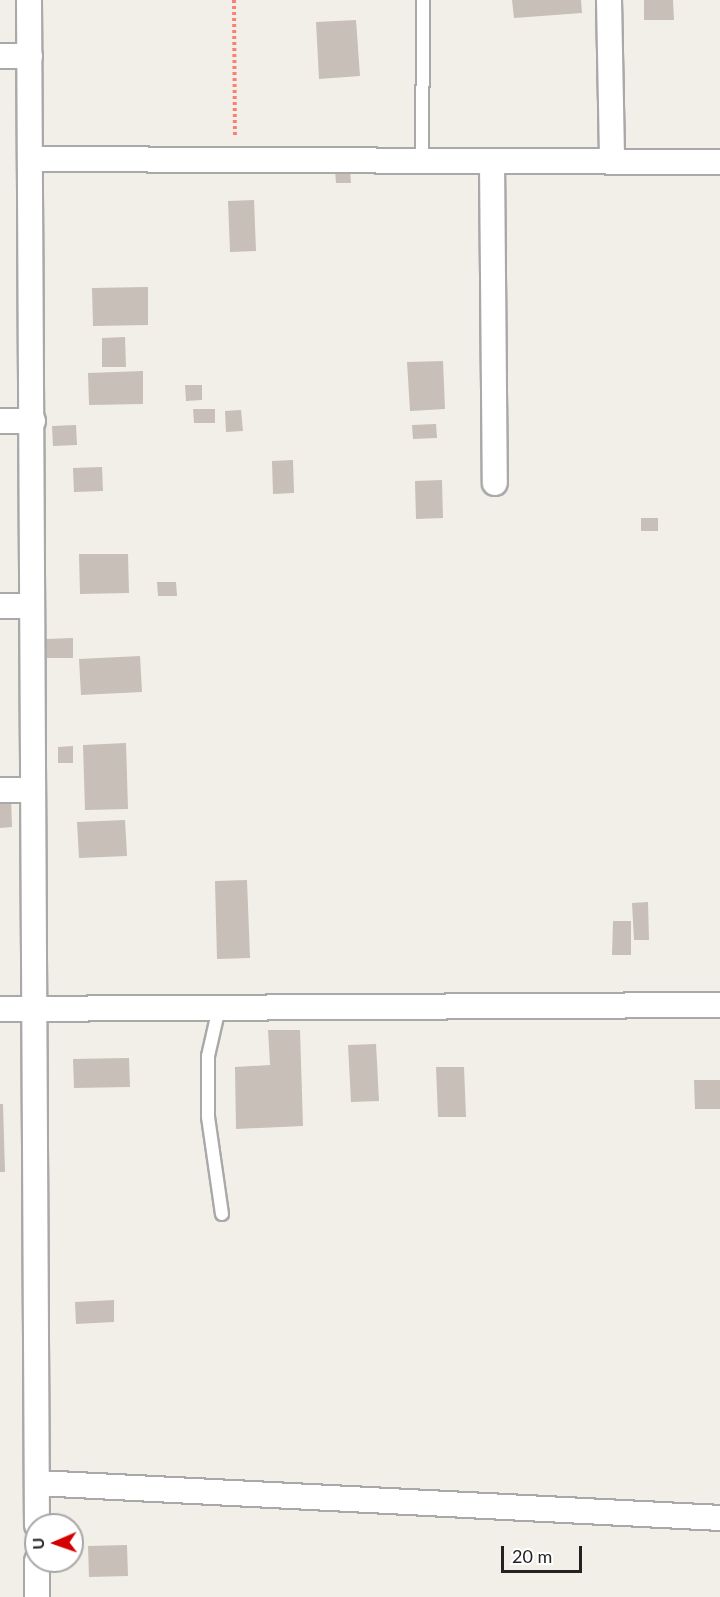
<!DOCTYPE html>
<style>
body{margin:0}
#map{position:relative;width:720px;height:1597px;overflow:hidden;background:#f2efe9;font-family:Lato,sans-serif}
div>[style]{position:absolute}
.building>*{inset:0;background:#c7bfb8}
.path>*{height:4px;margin-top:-2px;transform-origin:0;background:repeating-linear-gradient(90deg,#fa8072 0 3px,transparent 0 6px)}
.roads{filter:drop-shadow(2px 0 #a9a9a9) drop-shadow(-2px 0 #a9a9a9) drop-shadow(0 2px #a9a9a9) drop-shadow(0 -2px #a9a9a9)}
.service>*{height:12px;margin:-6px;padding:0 6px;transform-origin:6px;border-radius:6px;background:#fff}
.minor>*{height:24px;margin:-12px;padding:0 12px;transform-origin:12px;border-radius:12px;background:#fff}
span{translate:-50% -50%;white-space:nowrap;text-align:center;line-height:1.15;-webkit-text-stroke:5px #fff;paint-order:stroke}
.north{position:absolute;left:24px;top:1513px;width:60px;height:60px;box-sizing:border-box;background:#fff;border:2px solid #a7a7a7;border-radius:50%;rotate:268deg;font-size:16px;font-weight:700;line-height:24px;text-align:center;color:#222}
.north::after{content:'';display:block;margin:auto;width:21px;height:27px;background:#d40000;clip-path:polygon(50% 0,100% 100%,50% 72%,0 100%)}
.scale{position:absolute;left:501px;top:1546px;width:81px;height:27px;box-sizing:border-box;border:3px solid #222;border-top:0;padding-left:8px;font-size:18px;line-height:21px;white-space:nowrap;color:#222;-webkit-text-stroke:4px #fff;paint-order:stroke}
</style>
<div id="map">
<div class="building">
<i style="clip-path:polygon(512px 0,581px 0,582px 13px,514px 18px)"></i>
<i style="clip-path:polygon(644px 0,673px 0,674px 20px,644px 20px)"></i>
<i style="clip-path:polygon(356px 20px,360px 76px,319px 79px,316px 22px)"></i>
<i style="clip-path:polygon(335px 170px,350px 170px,351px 183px,336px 183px)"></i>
<i style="clip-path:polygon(254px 200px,256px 251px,230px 252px,228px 201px)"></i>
<i style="clip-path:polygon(148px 287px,148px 325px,93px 326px,92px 288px)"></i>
<i style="clip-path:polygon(125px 337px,126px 367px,102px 367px,102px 338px)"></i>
<i style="clip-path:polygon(443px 361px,445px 409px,410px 411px,407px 362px)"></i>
<i style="clip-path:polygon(143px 371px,143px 404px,89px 405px,88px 373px)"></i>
<i style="clip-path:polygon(185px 385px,202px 385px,202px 400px,186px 401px)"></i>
<i style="clip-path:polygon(193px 409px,215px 409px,215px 423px,194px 423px)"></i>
<i style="clip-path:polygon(241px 410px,243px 431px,226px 432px,225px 411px)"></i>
<i style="clip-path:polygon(436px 424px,437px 438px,413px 439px,412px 425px)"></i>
<i style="clip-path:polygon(76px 425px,77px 445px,53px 446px,52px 426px)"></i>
<i style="clip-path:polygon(293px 460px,294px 493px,273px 494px,272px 461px)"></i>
<i style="clip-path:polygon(102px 467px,103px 491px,74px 492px,73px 468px)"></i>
<i style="clip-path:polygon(442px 480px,443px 518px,416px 519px,415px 481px)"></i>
<i style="clip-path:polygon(641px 518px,658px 518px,658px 531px,641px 531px)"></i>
<i style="clip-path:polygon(79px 554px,128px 554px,129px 593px,80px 594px)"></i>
<i style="clip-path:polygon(157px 582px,176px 582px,177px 596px,158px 596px)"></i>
<i style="clip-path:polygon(73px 638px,73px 658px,47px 658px,46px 639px)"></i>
<i style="clip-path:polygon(140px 656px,142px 692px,81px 695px,79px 659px)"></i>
<i style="clip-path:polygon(126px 743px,128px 809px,85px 810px,83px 745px)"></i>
<i style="clip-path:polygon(73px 746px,73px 763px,58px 763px,58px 747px)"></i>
<i style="clip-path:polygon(0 798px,11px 798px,12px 827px,0 828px)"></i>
<i style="clip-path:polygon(125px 820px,127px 856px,79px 858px,77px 822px)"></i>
<i style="clip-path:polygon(247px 880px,250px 958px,217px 959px,215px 881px)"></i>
<i style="clip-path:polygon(648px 902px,649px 940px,634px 940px,632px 903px)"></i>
<i style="clip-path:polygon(613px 921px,631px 921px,631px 955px,612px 955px)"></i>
<i style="clip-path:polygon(268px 1030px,300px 1030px,303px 1126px,236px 1129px,235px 1067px,270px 1065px)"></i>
<i style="clip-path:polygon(376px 1044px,379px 1101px,351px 1102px,348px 1045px)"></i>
<i style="clip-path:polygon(129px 1058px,130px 1087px,74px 1088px,73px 1059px)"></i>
<i style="clip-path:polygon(436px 1067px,464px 1067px,466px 1117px,438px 1117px)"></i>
<i style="clip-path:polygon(694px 1080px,720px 1080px,720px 1109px,695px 1109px)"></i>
<i style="clip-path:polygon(0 1104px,3px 1104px,5px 1172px,0 1172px)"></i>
<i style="clip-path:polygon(114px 1300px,114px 1322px,76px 1324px,75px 1302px)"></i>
<i style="clip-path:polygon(127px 1545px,128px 1576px,89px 1577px,88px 1546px)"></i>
</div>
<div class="path">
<i style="left:234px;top:0;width:136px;rotate:89.6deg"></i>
</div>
<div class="roads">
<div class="service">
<i style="left:422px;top:161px;width:161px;rotate:-89.6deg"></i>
<i style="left:219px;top:1008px;width:49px;rotate:102.9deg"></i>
<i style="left:208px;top:1056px;width:61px;rotate:90deg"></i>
<i style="left:208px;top:1117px;width:98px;rotate:81.8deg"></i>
</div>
<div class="minor">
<i style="left:29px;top:0;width:1525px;rotate:89.7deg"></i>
<i style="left:609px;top:0;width:161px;rotate:88.9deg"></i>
<i style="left:0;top:56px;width:30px"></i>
<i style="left:31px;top:159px;width:689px;rotate:0.25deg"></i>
<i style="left:492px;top:161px;width:322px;rotate:89.5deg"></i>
<i style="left:0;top:421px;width:33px"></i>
<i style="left:0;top:606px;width:32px"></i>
<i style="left:0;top:790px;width:31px"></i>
<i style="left:0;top:1009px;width:720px;rotate:-0.32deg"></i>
<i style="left:37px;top:1483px;width:684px;rotate:2.93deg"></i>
<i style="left:37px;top:1561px;width:36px;rotate:90deg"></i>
</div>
</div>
<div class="north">U</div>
<div class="scale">20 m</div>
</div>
